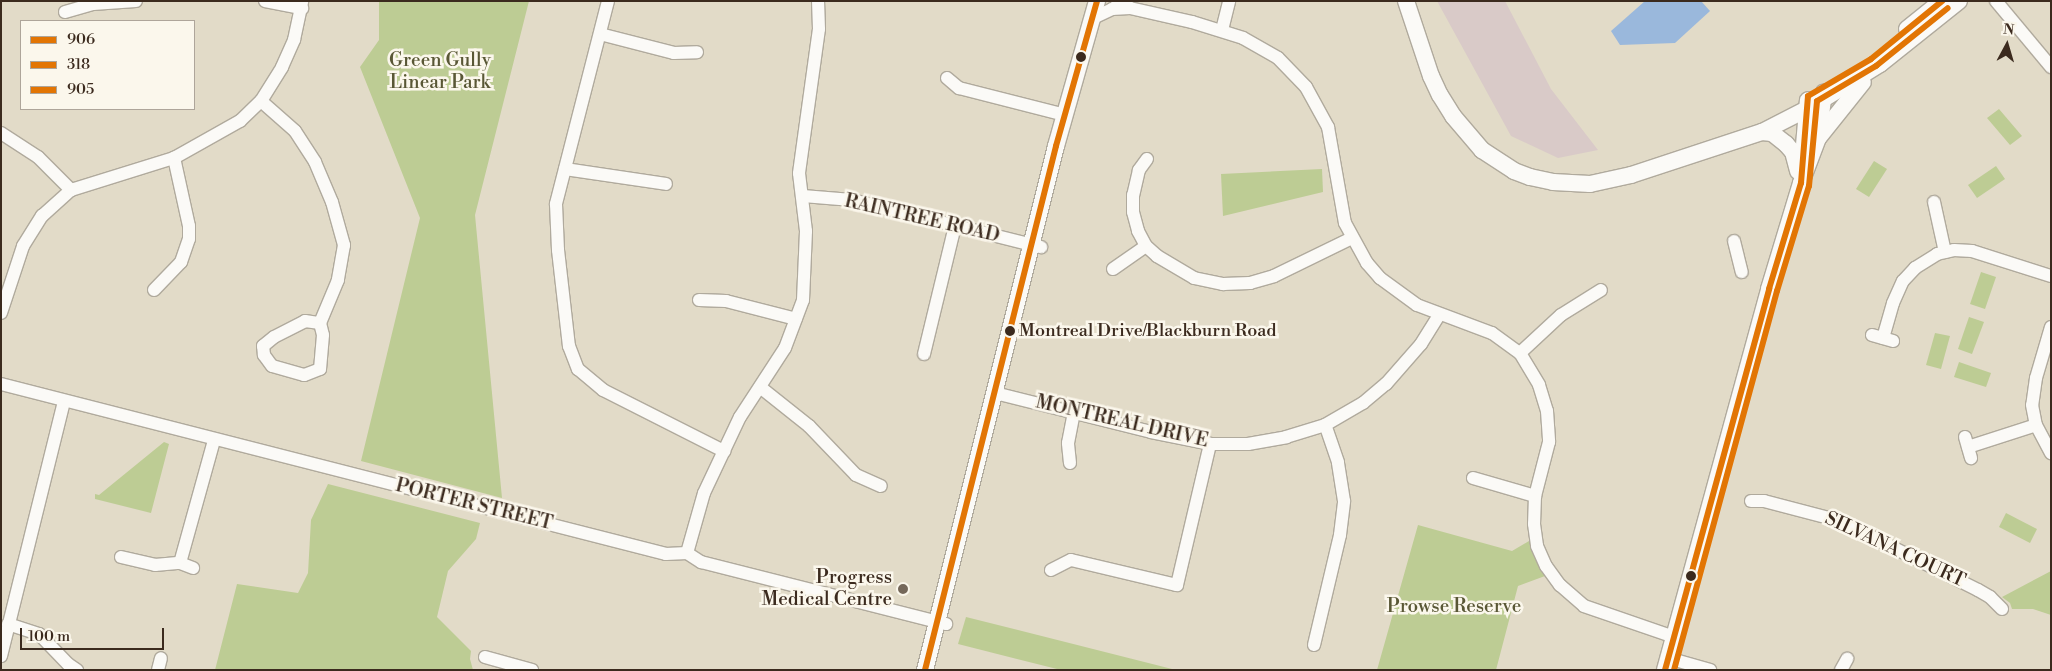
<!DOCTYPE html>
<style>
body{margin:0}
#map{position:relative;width:2052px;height:671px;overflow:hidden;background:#e2dbc8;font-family:"Libre Bodoni",serif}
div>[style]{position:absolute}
.industrial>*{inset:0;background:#d9cac8}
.green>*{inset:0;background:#bdcc94}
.water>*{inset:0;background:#9ab8dc}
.roads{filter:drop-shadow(1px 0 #b0aa9d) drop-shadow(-1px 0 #b0aa9d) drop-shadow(0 1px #b0aa9d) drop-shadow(0 -1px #b0aa9d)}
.minor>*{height:12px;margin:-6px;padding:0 6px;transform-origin:6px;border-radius:6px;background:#fbfaf7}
.major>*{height:16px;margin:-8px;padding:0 8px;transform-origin:8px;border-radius:8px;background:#fbfaf7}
.bus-1>*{height:6px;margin:-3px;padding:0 3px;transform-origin:3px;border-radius:3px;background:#e27504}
.bus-2>*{height:6px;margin:-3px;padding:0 3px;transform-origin:3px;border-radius:3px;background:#e27504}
.bus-3>*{height:6px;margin:-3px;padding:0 3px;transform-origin:3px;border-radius:3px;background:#e27504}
.dots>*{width:14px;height:14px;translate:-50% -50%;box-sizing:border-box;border:2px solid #fbf7ec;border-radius:50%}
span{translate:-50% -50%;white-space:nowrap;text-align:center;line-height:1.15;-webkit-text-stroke:5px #fbf7ec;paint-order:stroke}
.bus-label{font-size:18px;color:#3b2a1e}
.left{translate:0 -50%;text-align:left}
.park-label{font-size:19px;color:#595735}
.street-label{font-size:19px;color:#3b2a1e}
.poi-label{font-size:19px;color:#3b2a1e}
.right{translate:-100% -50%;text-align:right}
.frame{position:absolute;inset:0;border:2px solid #3b2a1e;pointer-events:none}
.legend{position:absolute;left:20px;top:20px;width:175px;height:90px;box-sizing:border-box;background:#fbf7ec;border:1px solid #aea59a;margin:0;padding:6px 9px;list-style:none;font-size:15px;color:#3b2a1e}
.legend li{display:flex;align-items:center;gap:10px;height:25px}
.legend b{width:25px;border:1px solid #aea59a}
.north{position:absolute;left:1982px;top:20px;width:50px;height:50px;-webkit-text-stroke:4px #fbf7ec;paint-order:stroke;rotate:6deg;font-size:14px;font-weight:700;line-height:20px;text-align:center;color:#3b2a1e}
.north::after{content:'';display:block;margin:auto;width:18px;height:22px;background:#3b2a1e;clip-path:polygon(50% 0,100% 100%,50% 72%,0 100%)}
.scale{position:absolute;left:20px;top:628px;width:144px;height:22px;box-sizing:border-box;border:2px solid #3b2a1e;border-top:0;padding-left:6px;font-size:15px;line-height:18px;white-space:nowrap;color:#3b2a1e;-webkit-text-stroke:4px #fbf7ec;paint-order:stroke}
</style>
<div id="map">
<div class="industrial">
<i style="clip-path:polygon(1437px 1px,1505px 1px,1551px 89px,1598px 150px,1558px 158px,1511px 136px)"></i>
</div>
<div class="green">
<i style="clip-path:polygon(379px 1px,529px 1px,475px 215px,502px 498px,361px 461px,420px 218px,360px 67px,379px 40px)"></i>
<i style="clip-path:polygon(1999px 109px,2022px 136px,2010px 145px,1987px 118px)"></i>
<i style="clip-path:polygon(1874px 161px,1887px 169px,1869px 197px,1856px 189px)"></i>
<i style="clip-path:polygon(1996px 166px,2005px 179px,1977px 198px,1968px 185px)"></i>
<i style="clip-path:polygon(1322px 169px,1323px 192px,1223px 216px,1221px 174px)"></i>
<i style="clip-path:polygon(1981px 272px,1996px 277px,1985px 309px,1970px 304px)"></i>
<i style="clip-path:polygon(1969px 317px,1984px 322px,1972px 354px,1958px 349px)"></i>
<i style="clip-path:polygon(1935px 333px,1950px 336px,1941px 369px,1926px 365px)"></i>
<i style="clip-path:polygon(1959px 362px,1991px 373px,1986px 387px,1954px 377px)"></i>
<i style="clip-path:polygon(164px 442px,169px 444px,151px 513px,95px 499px,95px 494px,99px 495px)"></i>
<i style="clip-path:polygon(328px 484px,480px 523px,476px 539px,448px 571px,437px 617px,471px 651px,470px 659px,473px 670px,215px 670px,237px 584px,298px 593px,308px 573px,311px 520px)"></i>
<i style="clip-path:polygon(2006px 513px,2037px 529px,2030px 543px,1999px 527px)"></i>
<i style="clip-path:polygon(1418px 525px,1512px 551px,1529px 541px,1545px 576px,1518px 586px,1496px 670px,1377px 670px)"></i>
<i style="clip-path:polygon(2051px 571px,2051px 615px,2033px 609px,2012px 609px,2010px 603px,2002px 597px)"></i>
<i style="clip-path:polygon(966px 617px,1176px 670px,1061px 670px,958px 644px)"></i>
</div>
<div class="water">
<i style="clip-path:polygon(1645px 1px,1701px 1px,1710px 11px,1675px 43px,1620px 45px,1611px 31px)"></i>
</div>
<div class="roads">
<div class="minor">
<i style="left:265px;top:1px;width:38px;rotate:11deg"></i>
<i style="left:608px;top:1px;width:210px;rotate:104.4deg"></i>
<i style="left:556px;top:204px;width:46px;rotate:87.5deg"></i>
<i style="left:558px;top:250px;width:97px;rotate:83.5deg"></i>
<i style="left:569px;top:346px;width:25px;rotate:69deg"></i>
<i style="left:578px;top:369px;width:33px;rotate:40deg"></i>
<i style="left:603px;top:390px;width:136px;rotate:26.8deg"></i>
<i style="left:1117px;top:1px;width:15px;rotate:28deg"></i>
<i style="left:1130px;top:8px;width:64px;rotate:12.7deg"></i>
<i style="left:1192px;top:22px;width:53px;rotate:17.4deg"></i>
<i style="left:1243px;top:38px;width:40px;rotate:29.7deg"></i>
<i style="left:1278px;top:58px;width:40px;rotate:46deg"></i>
<i style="left:1306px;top:87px;width:46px;rotate:61.2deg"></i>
<i style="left:1328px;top:127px;width:97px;rotate:80deg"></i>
<i style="left:1345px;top:223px;width:46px;rotate:61.2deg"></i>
<i style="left:1367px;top:263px;width:20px;rotate:49deg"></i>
<i style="left:1380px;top:278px;width:46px;rotate:36.1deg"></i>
<i style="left:1417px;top:305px;width:80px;rotate:20.5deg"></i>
<i style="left:1492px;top:333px;width:34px;rotate:36deg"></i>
<i style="left:1520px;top:353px;width:37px;rotate:59deg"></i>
<i style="left:1539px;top:385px;width:27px;rotate:73deg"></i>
<i style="left:1547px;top:411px;width:31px;rotate:86deg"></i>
<i style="left:1549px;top:442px;width:56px;rotate:104.5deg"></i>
<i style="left:1535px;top:496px;width:28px;rotate:92deg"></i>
<i style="left:1534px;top:524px;width:22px;rotate:82deg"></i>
<i style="left:1537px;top:546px;width:22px;rotate:66deg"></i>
<i style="left:1546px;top:566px;width:24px;rotate:54deg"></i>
<i style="left:1560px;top:585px;width:32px;rotate:41deg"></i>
<i style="left:1584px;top:606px;width:95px;rotate:19deg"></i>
<i style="left:1996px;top:1px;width:86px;rotate:50.2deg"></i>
<i style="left:65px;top:12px;width:29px;rotate:-16deg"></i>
<i style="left:93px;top:4px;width:43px;rotate:-4deg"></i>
<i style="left:1093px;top:18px;width:21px;rotate:-25deg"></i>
<i style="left:1112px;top:9px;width:18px;rotate:-3deg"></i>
<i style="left:1222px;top:30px;width:30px;rotate:-76deg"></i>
<i style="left:600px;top:34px;width:76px;rotate:14.4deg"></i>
<i style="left:674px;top:53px;width:23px;rotate:-2deg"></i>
<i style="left:947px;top:78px;width:16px;rotate:40deg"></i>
<i style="left:959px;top:88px;width:109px;rotate:14.3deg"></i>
<i style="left:261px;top:101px;width:45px;rotate:41.4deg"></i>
<i style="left:295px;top:131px;width:37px;rotate:57deg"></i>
<i style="left:315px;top:162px;width:43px;rotate:67deg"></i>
<i style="left:332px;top:202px;width:45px;rotate:74.4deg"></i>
<i style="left:344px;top:245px;width:36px;rotate:100deg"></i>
<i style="left:338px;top:280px;width:47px;rotate:112.7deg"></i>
<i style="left:320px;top:323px;width:12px;rotate:76deg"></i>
<i style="left:323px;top:335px;width:34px;rotate:95deg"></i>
<i style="left:320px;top:369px;width:17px;rotate:159deg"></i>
<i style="left:304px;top:375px;width:33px;rotate:-164deg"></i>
<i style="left:272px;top:366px;width:14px;rotate:-126deg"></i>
<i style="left:264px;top:355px;width:9px;rotate:-96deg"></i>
<i style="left:263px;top:346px;width:14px;rotate:-39deg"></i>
<i style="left:274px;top:337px;width:35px;rotate:-27deg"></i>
<i style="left:305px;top:321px;width:15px;rotate:8deg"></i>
<i style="left:1px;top:133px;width:44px;rotate:33deg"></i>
<i style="left:38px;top:157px;width:47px;rotate:45deg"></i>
<i style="left:1147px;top:159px;width:14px;rotate:126deg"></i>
<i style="left:1139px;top:170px;width:26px;rotate:103deg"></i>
<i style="left:1133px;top:195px;width:17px;rotate:90deg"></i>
<i style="left:1133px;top:212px;width:20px;rotate:75deg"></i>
<i style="left:1138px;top:231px;width:17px;rotate:62deg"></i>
<i style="left:1146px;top:246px;width:15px;rotate:42deg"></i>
<i style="left:1157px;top:256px;width:43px;rotate:30.7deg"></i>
<i style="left:1194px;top:278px;width:30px;rotate:12deg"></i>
<i style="left:1223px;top:284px;width:27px;rotate:-2deg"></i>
<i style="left:1250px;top:283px;width:25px;rotate:-16deg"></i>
<i style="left:1274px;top:276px;width:87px;rotate:-26deg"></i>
<i style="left:565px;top:169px;width:102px;rotate:8.4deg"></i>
<i style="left:803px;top:196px;width:49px;rotate:4.7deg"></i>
<i style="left:852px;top:200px;width:195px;rotate:14deg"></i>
<i style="left:1934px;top:202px;width:51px;rotate:77.6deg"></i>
<i style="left:1734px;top:241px;width:32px;rotate:76deg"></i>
<i style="left:1113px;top:269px;width:40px;rotate:-34.9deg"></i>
<i style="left:154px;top:290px;width:39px;rotate:-46deg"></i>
<i style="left:181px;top:262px;width:24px;rotate:-71deg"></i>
<i style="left:189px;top:239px;width:13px;rotate:-90deg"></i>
<i style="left:189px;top:226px;width:70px;rotate:-102.4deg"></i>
<i style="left:699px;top:300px;width:27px;rotate:2deg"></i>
<i style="left:726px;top:301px;width:72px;rotate:14.4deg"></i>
<i style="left:1px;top:313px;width:71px;rotate:-71.8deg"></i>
<i style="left:23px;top:246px;width:36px;rotate:-58deg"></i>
<i style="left:42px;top:216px;width:39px;rotate:-42deg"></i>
<i style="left:71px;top:190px;width:108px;rotate:-17.3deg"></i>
<i style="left:174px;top:158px;width:76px;rotate:-29.3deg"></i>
<i style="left:240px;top:121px;width:29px;rotate:-44deg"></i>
<i style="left:261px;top:101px;width:40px;rotate:-58deg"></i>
<i style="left:282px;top:67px;width:30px;rotate:-66deg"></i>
<i style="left:294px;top:40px;width:40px;rotate:-78deg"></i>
<i style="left:2051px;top:327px;width:53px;rotate:106.4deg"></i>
<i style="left:2036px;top:378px;width:27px;rotate:98deg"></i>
<i style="left:2032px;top:405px;width:20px;rotate:79deg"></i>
<i style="left:2036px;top:425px;width:32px;rotate:62deg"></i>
<i style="left:1872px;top:335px;width:22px;rotate:16deg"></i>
<i style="left:1883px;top:338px;width:36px;rotate:-74deg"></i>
<i style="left:1893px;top:303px;width:24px;rotate:-66deg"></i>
<i style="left:1903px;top:281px;width:18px;rotate:-47deg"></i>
<i style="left:1915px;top:268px;width:26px;rotate:-32deg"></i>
<i style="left:1937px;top:254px;width:17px;rotate:-13deg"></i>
<i style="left:1954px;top:250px;width:18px;rotate:3deg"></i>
<i style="left:1972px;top:251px;width:83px;rotate:17.6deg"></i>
<i style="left:1520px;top:353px;width:56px;rotate:-42.8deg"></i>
<i style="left:1561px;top:315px;width:47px;rotate:-32deg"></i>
<i style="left:924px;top:354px;width:132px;rotate:-76.4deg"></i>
<i style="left:1px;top:384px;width:686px;rotate:14.34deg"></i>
<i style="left:666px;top:554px;width:21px;rotate:-3deg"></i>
<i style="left:687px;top:553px;width:17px;rotate:33deg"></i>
<i style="left:701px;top:562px;width:253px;rotate:14.2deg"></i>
<i style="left:760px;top:387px;width:63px;rotate:38.5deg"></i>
<i style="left:809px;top:426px;width:68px;rotate:46.2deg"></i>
<i style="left:856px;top:475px;width:27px;rotate:24deg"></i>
<i style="left:995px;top:393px;width:161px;rotate:14deg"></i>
<i style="left:1151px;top:432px;width:60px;rotate:11.5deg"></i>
<i style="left:1210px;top:444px;width:38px"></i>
<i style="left:1248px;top:444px;width:39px;rotate:-10deg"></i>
<i style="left:1286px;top:437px;width:41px;rotate:-17.1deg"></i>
<i style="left:1325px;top:425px;width:44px;rotate:-30.1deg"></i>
<i style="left:1363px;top:403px;width:30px;rotate:-40deg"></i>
<i style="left:1386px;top:384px;width:53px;rotate:-48.8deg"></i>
<i style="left:1421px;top:344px;width:34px;rotate:-58deg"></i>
<i style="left:1965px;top:437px;width:22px;rotate:74deg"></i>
<i style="left:1968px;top:447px;width:71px;rotate:-17.9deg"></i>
<i style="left:1070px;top:463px;width:20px;rotate:-96deg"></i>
<i style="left:1068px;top:443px;width:32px;rotate:-79deg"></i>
<i style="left:1473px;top:478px;width:65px;rotate:16.2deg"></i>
<i style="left:1751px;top:501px;width:13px"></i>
<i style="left:1764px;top:501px;width:79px;rotate:14.7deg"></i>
<i style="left:1840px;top:521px;width:154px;rotate:26.6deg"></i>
<i style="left:1978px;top:590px;width:14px;rotate:30deg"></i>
<i style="left:1990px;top:597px;width:17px;rotate:45deg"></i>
<i style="left:687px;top:553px;width:62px;rotate:-74.2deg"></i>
<i style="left:704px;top:493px;width:84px;rotate:-64.7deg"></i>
<i style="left:740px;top:417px;width:82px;rotate:-56.9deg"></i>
<i style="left:785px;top:348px;width:51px;rotate:-69.4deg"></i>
<i style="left:803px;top:300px;width:69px;rotate:-87.5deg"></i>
<i style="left:806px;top:231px;width:58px;rotate:-96.9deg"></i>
<i style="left:799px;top:173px;width:145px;rotate:-82.1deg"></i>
<i style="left:819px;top:29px;width:28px;rotate:-92deg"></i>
<i style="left:121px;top:557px;width:35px;rotate:13deg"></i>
<i style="left:155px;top:565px;width:25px;rotate:-5deg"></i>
<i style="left:180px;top:563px;width:14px;rotate:21deg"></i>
<i style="left:180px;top:563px;width:128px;rotate:-74.5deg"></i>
<i style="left:1051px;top:570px;width:22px;rotate:-27deg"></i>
<i style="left:1071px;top:560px;width:109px;rotate:13.3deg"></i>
<i style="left:1177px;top:585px;width:145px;rotate:-76.8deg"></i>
<i style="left:8px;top:624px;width:33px;rotate:18deg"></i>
<i style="left:39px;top:634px;width:42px;rotate:46deg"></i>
<i style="left:68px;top:664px;width:11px;rotate:34deg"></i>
<i style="left:1314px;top:645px;width:113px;rotate:-76.7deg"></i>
<i style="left:1340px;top:535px;width:34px;rotate:-83deg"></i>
<i style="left:1344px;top:501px;width:39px;rotate:-99deg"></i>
<i style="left:1338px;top:462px;width:39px;rotate:-109deg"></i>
<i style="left:1px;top:656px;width:263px;rotate:-76.1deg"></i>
<i style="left:485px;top:657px;width:49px;rotate:15.5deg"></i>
<i style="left:1668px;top:658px;width:44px;rotate:15.9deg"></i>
<i style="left:158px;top:670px;width:12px;rotate:-76deg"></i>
<i style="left:1841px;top:670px;width:13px;rotate:-61deg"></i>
</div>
<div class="major">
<i style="left:1406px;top:1px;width:79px;rotate:71.6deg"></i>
<i style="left:1431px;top:76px;width:21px;rotate:65deg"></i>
<i style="left:1440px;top:95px;width:25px;rotate:58deg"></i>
<i style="left:1453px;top:116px;width:45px;rotate:49.5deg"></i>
<i style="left:1482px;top:150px;width:38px;rotate:33deg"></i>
<i style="left:1514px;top:171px;width:17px;rotate:21deg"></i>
<i style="left:1530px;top:177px;width:24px;rotate:12deg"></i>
<i style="left:1553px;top:182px;width:37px;rotate:3deg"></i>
<i style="left:1590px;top:184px;width:42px;rotate:-12.4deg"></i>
<i style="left:1631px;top:175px;width:138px;rotate:-18.2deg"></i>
<i style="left:1762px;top:132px;width:53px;rotate:-27.1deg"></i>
<i style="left:1809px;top:108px;width:84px;rotate:-31.8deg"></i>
<i style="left:1880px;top:64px;width:101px;rotate:-38.6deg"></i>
<i style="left:1907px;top:29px;width:45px;rotate:-38.7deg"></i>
<i style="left:1762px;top:132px;width:10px;rotate:6deg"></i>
<i style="left:1772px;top:133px;width:18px;rotate:38deg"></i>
<i style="left:1786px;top:144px;width:11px;rotate:49deg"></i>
<i style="left:1793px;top:152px;width:20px;rotate:75deg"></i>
<i style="left:1819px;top:137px;width:70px;rotate:-51.3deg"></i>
<i style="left:1802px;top:168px;width:68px;rotate:-85deg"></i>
<i style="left:925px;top:670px;width:540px;rotate:-75.96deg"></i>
<i style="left:1056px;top:146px;width:151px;rotate:-74.2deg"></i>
<i style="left:1665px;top:670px;width:395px;rotate:-74.7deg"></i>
<i style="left:1769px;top:289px;width:111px;rotate:-73.2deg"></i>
<i style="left:1801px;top:183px;width:48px;rotate:-69.3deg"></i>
<i style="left:1818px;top:138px;width:46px;rotate:-82.6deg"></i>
</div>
</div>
<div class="bus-1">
<i style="left:1665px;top:670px;width:395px;rotate:-74.7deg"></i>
<i style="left:1769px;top:289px;width:111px;rotate:-73.2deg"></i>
<i style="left:1801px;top:183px;width:87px;rotate:-85.4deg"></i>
<i style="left:1808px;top:96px;width:73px;rotate:-30.4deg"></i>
<i style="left:1871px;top:59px;width:92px;rotate:-39.2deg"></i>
</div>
<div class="bus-2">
<i style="left:1674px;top:670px;width:393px;rotate:-74.8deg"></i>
<i style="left:1777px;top:291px;width:110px;rotate:-73.1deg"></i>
<i style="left:1809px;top:186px;width:85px;rotate:-84.6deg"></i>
<i style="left:1817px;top:101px;width:69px;rotate:-30.7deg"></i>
<i style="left:1876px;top:66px;width:92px;rotate:-38.9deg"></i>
</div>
<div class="bus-3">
<i style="left:925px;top:670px;width:540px;rotate:-75.96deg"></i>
<i style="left:1056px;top:146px;width:151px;rotate:-74.2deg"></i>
</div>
<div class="dots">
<i style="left:1081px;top:57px;background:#3b2a1e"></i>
<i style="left:1010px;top:331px;background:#3b2a1e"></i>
<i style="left:1691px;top:576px;background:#3b2a1e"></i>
<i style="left:903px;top:589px;background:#75685a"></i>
</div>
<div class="bus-label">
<span class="left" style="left:1019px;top:331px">Montreal Drive/Blackburn Road</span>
</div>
<div class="park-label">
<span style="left:440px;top:72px">Green Gully<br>Linear Park</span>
<span style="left:1454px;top:607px">Prowse Reserve</span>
</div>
<div class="street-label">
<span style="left:922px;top:219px;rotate:13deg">RAINTREE ROAD</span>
<span style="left:1122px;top:422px;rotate:13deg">MONTREAL DRIVE</span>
<span style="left:474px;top:505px;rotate:14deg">PORTER STREET</span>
<span style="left:1895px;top:550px;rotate:25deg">SILVANA COURT</span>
</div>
<div class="poi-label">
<span class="right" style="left:892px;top:589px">Progress<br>Medical Centre</span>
</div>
<div class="frame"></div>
<ul class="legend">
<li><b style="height:6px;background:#e27504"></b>906</li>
<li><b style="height:6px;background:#e27504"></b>318</li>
<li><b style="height:6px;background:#e27504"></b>905</li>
</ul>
<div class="north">N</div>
<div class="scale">100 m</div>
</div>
